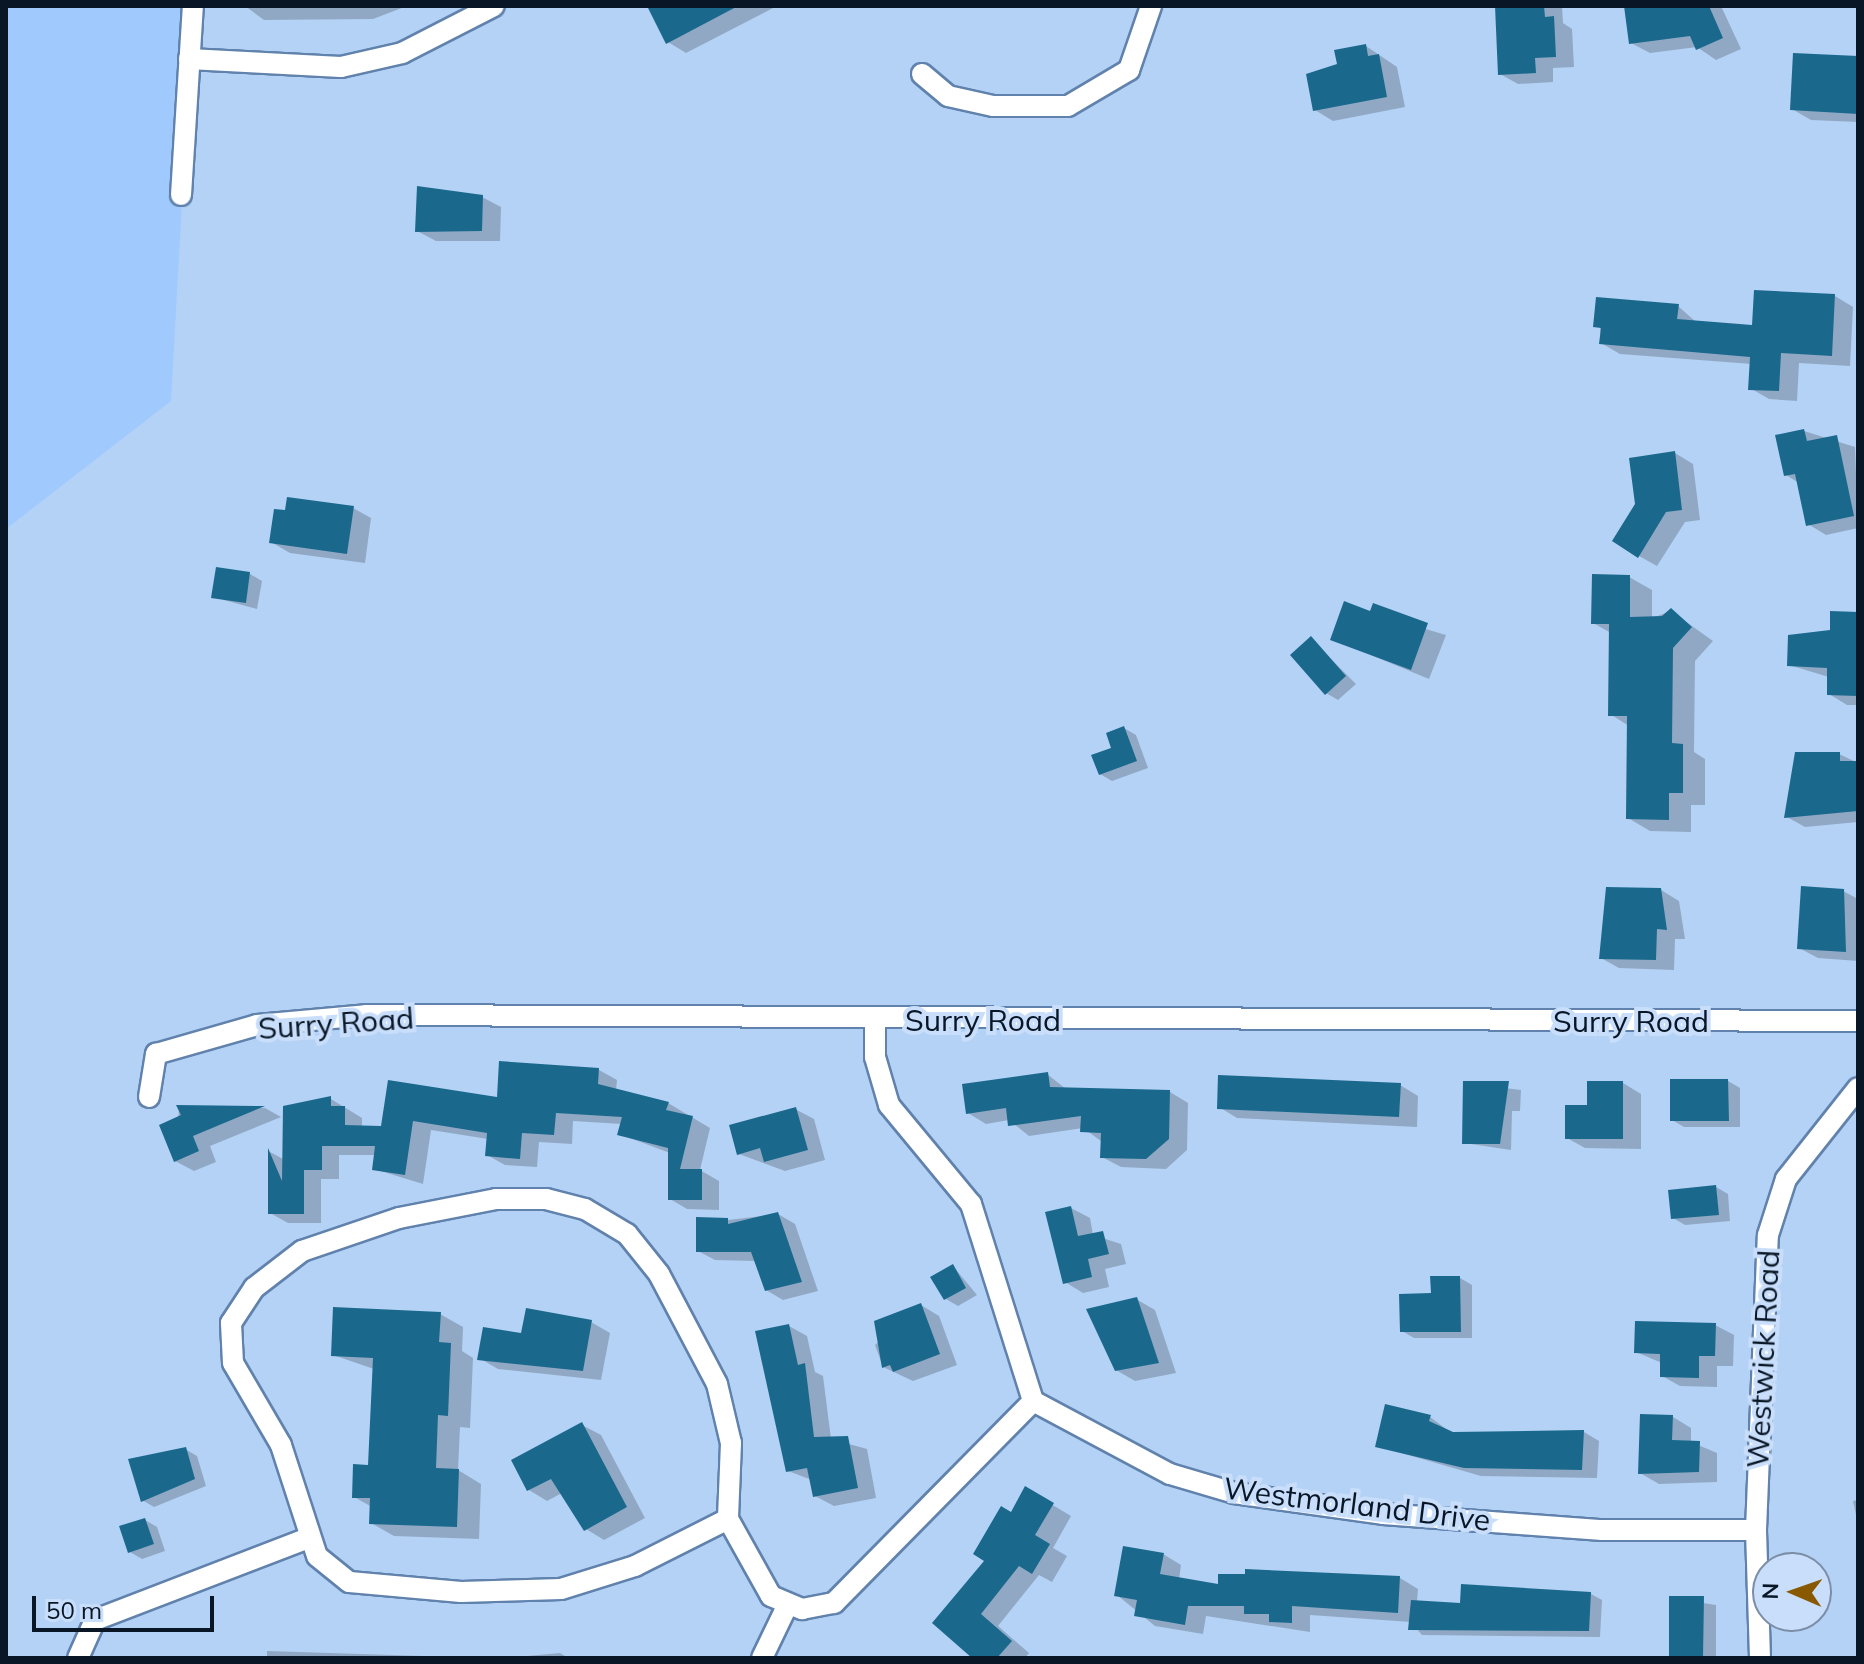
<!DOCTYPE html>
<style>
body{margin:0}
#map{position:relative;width:1864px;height:1664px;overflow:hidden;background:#b4d2f6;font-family:Mulish,sans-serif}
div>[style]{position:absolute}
.built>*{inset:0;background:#a0cafd}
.shadow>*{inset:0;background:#0003}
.building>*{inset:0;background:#1a698d}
.roads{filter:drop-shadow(2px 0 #6082ac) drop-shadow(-2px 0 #6082ac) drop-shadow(0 2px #6082ac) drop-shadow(0 -2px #6082ac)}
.minor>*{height:20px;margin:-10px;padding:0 10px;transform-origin:10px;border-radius:10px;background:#fff}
span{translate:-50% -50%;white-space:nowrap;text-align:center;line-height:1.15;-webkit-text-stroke:8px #c8defa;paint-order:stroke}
.street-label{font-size:30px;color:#091626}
.frame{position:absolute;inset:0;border:8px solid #091626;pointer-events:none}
.north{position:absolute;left:1752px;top:1552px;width:80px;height:80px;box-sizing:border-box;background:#c8defa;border:2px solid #7c8ea5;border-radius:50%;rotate:272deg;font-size:22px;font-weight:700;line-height:32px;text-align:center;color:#091626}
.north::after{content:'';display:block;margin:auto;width:28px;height:36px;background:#885900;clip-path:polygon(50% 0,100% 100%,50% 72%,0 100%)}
.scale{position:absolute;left:32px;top:1596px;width:182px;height:36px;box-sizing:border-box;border:4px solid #091626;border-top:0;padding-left:10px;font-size:24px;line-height:28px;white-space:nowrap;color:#091626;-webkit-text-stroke:6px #c8defa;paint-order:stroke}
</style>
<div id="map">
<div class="built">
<i style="clip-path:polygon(6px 6px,193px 6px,171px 401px,6px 529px)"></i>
</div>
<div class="shadow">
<i style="clip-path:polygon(245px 6px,407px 6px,373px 19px,264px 20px)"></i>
<i style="clip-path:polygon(649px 6px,777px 6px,686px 53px,668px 42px)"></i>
<i style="clip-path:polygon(1497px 6px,1562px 6px,1563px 23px,1572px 29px,1574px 67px,1553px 68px,1553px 82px,1518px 84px,1500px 74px)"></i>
<i style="clip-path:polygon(1647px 6px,1721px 6px,1741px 49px,1716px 60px,1697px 47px,1650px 53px,1631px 43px)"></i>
<i style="clip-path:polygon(1366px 46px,1397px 67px,1405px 107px,1333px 121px,1315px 110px,1339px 65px)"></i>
<i style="clip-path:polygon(1858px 58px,1858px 122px,1811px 120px,1792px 109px)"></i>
<i style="clip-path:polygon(482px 197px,501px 207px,500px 241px,436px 241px,417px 231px)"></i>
<i style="clip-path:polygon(1835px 296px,1853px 307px,1850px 366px,1799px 363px,1797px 401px,1769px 399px,1750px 388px,1752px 364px,1620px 354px,1601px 343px,1598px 299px,1678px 306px,1696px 322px,1754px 327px)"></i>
<i style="clip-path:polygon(1804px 431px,1855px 447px,1858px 528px,1826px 535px,1808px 524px,1799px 483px,1786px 475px)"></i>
<i style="clip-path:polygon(1675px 453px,1693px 464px,1700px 520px,1685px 522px,1657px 566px,1639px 556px)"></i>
<i style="clip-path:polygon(353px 508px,371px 518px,365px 563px,290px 553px,271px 542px)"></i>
<i style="clip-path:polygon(250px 574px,262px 581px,257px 609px,213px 597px)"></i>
<i style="clip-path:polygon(1629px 577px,1652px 590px,1652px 618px,1671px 611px,1713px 641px,1695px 661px,1694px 752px,1705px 759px,1705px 805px,1691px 805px,1691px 832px,1650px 831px,1628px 818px,1629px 726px,1610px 714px,1611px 633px,1593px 623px)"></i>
<i style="clip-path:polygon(1371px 613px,1446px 635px,1429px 679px,1332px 639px)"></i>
<i style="clip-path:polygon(1858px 614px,1858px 705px,1847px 705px,1829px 694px,1829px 677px,1789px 665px)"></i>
<i style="clip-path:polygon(1311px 639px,1356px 684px,1338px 700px,1326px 693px)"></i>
<i style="clip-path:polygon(1124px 728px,1136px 735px,1148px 768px,1112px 781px,1100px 774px)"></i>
<i style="clip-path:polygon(1839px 754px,1858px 763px,1858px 822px,1805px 827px,1787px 817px)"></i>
<i style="clip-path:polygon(1661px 890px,1679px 901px,1685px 939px,1675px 939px,1674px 970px,1619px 968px,1601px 958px)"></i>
<i style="clip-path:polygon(1843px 891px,1858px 899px,1858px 961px,1818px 958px,1799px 948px)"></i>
<i style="clip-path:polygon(599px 1070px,617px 1080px,616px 1090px,668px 1103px,710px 1128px,700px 1170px,719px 1181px,719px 1210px,687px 1209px,670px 1199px,670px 1153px,619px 1134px,622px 1124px,573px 1121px,572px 1144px,539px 1142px,537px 1167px,505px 1165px,487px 1155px,488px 1139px,431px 1130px,423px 1184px,374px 1169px,376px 1155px,339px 1155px,339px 1179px,321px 1179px,321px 1223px,288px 1223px,270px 1213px,270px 1152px,285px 1160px,331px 1099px,362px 1118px,362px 1127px,382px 1128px)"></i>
<i style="clip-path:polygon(1047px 1074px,1066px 1089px,1170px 1092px,1188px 1103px,1187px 1150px,1166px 1169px,1121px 1167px,1102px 1157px,1101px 1141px,1083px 1128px,1029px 1136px,1009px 1120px,986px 1124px,968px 1113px)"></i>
<i style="clip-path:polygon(1728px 1081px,1740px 1088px,1740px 1127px,1684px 1127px,1672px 1120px)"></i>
<i style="clip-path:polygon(1465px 1083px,1521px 1090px,1520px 1111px,1512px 1111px,1511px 1150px,1464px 1143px)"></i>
<i style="clip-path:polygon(1623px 1083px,1641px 1094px,1641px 1149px,1585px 1148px,1567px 1138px)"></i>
<i style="clip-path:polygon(1400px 1085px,1418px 1096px,1417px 1127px,1237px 1118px,1219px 1107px)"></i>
<i style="clip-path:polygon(179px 1107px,265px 1108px,281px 1117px,210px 1146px,216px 1162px,194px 1171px,175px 1161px)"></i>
<i style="clip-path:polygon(795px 1109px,814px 1119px,825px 1160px,785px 1171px,739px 1154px)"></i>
<i style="clip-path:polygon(1716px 1187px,1728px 1194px,1730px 1221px,1685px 1225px,1673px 1218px)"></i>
<i style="clip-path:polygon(1071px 1208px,1090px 1218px,1093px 1235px,1121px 1244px,1126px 1264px,1105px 1269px,1109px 1287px,1083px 1293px,1065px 1282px)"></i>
<i style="clip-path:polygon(778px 1214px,795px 1224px,818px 1291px,783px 1300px,766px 1290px,756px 1261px,715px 1260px,698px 1251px,728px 1220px)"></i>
<i style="clip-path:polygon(953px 1266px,977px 1295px,958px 1306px,946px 1299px)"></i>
<i style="clip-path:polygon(1460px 1278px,1472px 1285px,1472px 1338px,1414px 1338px,1402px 1331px)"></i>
<i style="clip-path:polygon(1136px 1299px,1155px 1310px,1176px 1373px,1135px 1381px,1116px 1370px)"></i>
<i style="clip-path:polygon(921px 1305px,939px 1316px,957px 1365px,913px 1381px,883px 1367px,875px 1345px)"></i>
<i style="clip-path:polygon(440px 1314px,463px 1327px,462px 1351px,473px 1358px,470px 1428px,460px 1427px,458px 1470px,481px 1484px,479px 1539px,394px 1536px,371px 1523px,372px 1507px,354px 1497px,370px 1467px,374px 1369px,333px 1355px)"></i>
<i style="clip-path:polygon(591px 1322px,610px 1333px,601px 1380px,498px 1369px,479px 1358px,523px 1336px)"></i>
<i style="clip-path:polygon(1715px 1325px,1734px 1335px,1733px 1366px,1717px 1366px,1717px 1387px,1680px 1386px,1662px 1376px,1662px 1363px,1636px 1352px)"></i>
<i style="clip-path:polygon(789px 1326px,807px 1336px,815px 1372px,823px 1376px,831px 1439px,867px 1449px,876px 1498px,834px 1506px,815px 1496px,812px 1480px,788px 1471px)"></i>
<i style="clip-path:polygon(1430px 1417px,1453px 1434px,1584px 1432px,1599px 1441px,1597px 1478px,1481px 1476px,1377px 1446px)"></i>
<i style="clip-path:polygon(1673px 1417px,1691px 1428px,1691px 1442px,1717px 1453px,1717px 1482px,1659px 1484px,1640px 1473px)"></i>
<i style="clip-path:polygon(582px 1425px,601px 1435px,645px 1518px,604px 1540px,586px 1529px,562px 1493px,547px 1501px,529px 1490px)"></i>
<i style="clip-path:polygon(185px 1449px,197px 1456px,206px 1486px,154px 1507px,142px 1500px)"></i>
<i style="clip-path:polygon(1026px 1489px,1071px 1516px,1053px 1548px,1067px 1556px,1052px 1582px,1039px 1575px,998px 1626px,1029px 1653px,1025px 1658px,975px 1658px,987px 1561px)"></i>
<i style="clip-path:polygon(1858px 1500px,1858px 1524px,1853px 1501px)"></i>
<i style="clip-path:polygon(145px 1520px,157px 1527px,165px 1551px,142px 1559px,130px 1552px)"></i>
<i style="clip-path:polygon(1163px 1554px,1181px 1565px,1179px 1580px,1220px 1586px,1400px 1578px,1418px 1589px,1417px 1602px,1462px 1605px,1591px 1594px,1602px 1600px,1600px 1637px,1422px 1635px,1411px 1622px,1310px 1615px,1310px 1632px,1206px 1616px,1203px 1634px,1155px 1626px,1117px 1595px)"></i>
<i style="clip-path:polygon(1671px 1598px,1716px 1605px,1716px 1658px,1672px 1658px)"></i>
<i style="clip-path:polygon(267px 1651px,486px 1658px,267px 1658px)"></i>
<i style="clip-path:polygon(560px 1653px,568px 1658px,504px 1658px)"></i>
</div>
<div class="building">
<i style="clip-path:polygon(647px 6px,738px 6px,666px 44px)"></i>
<i style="clip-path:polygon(1495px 6px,1544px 6px,1545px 17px,1554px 16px,1556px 57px,1535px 58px,1536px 73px,1498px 75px)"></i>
<i style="clip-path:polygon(1624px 6px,1709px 6px,1723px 38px,1696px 50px,1690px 36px,1629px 44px)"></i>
<i style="clip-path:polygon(1366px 44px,1368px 56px,1379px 54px,1387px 97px,1313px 111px,1306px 74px,1337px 64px,1334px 50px)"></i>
<i style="clip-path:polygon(1793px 53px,1858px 56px,1858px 114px,1790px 110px)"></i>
<i style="clip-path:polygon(417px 186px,483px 195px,482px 231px,415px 232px)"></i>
<i style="clip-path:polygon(1754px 290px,1835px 294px,1832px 356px,1781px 353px,1779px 391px,1748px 390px,1750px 357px,1599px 344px,1601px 328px,1593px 327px,1596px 297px,1679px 304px,1677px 319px,1752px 325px)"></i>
<i style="clip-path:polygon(1804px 429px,1807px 441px,1837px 435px,1854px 516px,1806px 526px,1795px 474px,1784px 476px,1775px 435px)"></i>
<i style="clip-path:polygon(1675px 451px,1682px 510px,1666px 512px,1638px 558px,1612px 541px,1635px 504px,1629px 458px)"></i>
<i style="clip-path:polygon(287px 497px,354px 506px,347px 554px,269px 543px,274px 509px,285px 510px)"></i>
<i style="clip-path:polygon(216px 567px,250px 572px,246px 603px,211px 598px)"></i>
<i style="clip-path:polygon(1592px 574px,1630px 575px,1630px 617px,1662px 616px,1671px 608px,1692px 627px,1673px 648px,1672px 743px,1683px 744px,1683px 793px,1669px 793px,1669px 820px,1626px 819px,1627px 716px,1608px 716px,1609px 624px,1591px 624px)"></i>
<i style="clip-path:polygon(1344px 601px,1370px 611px,1373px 603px,1428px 623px,1411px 670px,1330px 640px)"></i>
<i style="clip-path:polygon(1830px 611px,1858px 612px,1858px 696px,1827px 695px,1827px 668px,1787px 666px,1788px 635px,1830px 630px)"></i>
<i style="clip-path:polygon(1311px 636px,1346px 676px,1325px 695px,1290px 655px)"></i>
<i style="clip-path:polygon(1124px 726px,1137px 761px,1099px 775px,1091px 755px,1111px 748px,1106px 733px)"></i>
<i style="clip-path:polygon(1795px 752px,1840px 752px,1840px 761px,1858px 761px,1858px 811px,1784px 818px)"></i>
<i style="clip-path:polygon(1801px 886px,1844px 889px,1846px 952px,1797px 949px)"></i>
<i style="clip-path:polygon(1606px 887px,1661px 888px,1667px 930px,1657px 929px,1656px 960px,1599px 959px)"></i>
<i style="clip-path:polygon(499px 1061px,599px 1068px,598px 1084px,669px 1102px,666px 1110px,693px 1116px,680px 1169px,702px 1169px,702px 1200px,668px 1200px,668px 1148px,617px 1135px,622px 1117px,556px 1113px,554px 1135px,522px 1133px,520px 1159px,485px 1156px,487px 1133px,413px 1121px,405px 1175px,372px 1170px,375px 1146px,322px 1146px,322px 1170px,304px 1170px,304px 1214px,268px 1214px,268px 1148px,282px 1181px,283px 1106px,331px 1096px,331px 1106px,345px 1106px,345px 1125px,381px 1126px,388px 1080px,497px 1097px)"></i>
<i style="clip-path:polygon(1048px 1072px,1050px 1087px,1170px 1090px,1169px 1139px,1146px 1159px,1100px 1158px,1101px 1133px,1080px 1132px,1081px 1116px,1008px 1126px,1006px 1108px,966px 1114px,962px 1084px)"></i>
<i style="clip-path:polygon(1218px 1075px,1401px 1083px,1399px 1117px,1217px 1109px)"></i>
<i style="clip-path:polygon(1670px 1079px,1728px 1079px,1729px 1121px,1670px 1121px)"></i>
<i style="clip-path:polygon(1463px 1081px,1509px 1081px,1500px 1144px,1462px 1144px)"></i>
<i style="clip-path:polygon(1587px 1081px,1623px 1081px,1623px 1139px,1565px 1139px,1565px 1105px,1587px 1105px)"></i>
<i style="clip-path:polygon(176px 1105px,265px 1106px,193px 1136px,199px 1151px,174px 1162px,159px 1125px,181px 1115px)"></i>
<i style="clip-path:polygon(796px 1107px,808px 1150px,764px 1162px,760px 1148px,737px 1155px,729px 1125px)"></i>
<i style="clip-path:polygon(1716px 1185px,1719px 1215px,1671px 1219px,1668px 1190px)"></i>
<i style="clip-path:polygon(1071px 1206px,1078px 1236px,1103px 1231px,1109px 1254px,1088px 1259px,1092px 1277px,1063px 1284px,1045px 1212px)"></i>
<i style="clip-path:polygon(778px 1212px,802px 1282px,765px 1291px,751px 1252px,696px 1252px,696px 1217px,728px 1218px,728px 1224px)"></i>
<i style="clip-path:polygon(953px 1264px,966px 1288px,944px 1300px,930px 1277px)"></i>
<i style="clip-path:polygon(1430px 1276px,1460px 1276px,1461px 1332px,1400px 1332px,1399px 1294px,1431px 1293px)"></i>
<i style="clip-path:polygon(1137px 1297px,1159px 1363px,1115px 1371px,1086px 1309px)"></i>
<i style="clip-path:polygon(921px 1303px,940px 1354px,893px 1372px,890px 1365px,882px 1368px,874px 1321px)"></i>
<i style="clip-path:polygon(333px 1307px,441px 1312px,439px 1342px,451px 1343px,448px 1416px,438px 1415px,436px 1468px,459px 1469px,457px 1527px,369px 1524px,370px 1498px,352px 1498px,353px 1464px,368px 1465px,373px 1358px,331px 1356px)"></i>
<i style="clip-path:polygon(526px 1308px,592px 1320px,583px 1371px,477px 1360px,483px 1327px,521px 1333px)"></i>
<i style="clip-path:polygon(1635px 1321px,1716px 1323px,1715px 1356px,1699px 1356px,1699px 1378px,1660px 1377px,1660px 1354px,1634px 1353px)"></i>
<i style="clip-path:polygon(789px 1324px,798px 1365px,805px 1363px,814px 1437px,848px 1436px,858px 1488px,813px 1497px,807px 1468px,786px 1472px,755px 1331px)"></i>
<i style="clip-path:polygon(1385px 1404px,1431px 1415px,1429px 1421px,1453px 1432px,1584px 1430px,1582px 1470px,1464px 1468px,1375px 1447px)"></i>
<i style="clip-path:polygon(1640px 1414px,1673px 1415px,1672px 1440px,1700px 1441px,1699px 1472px,1638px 1474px)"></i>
<i style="clip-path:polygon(582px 1422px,627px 1507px,584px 1531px,551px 1479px,527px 1491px,511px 1460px)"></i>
<i style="clip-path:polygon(186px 1447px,195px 1479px,141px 1502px,128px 1459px)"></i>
<i style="clip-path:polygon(1025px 1486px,1054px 1503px,1035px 1535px,1050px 1544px,1032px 1574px,1019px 1566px,981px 1614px,1012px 1641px,997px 1658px,972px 1658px,932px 1623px,984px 1561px,973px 1554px,1001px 1506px,1011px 1512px)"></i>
<i style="clip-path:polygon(145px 1518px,154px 1544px,128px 1553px,119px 1526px)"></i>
<i style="clip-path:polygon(1123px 1546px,1164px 1553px,1160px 1574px,1218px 1584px,1218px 1574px,1245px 1574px,1245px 1569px,1400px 1576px,1398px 1613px,1292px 1606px,1292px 1623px,1269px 1622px,1269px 1614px,1244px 1614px,1244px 1606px,1188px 1606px,1185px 1625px,1134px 1616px,1137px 1600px,1114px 1596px)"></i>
<i style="clip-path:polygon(1461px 1584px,1591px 1592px,1589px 1631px,1408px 1630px,1411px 1600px,1460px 1603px)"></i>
<i style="clip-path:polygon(1669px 1596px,1704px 1596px,1703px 1657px,1669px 1657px)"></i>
</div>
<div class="roads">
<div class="minor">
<i style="left:189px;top:59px;width:152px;rotate:3deg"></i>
<i style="left:341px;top:67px;width:63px;rotate:-12.9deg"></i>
<i style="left:402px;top:53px;width:103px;rotate:-27.1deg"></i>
<i style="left:922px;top:74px;width:34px;rotate:40deg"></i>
<i style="left:948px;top:96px;width:46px;rotate:12.5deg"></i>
<i style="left:993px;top:106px;width:75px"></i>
<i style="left:1068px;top:106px;width:71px;rotate:-30.5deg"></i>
<i style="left:1129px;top:70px;width:68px;rotate:-71deg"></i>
<i style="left:181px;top:195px;width:189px;rotate:-86.4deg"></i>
<i style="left:875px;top:1020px;width:37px;rotate:90deg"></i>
<i style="left:875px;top:1057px;width:50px;rotate:73.7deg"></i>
<i style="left:889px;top:1105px;width:129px;rotate:50.4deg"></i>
<i style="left:971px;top:1204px;width:207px;rotate:72.5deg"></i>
<i style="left:149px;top:1097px;width:44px;rotate:-80.8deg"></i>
<i style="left:156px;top:1054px;width:105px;rotate:-16deg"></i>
<i style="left:257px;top:1025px;width:109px;rotate:-5.2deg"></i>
<i style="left:366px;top:1015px;width:1492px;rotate:0.23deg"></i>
<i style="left:496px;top:1199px;width:50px"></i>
<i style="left:546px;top:1199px;width:40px;rotate:14.4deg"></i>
<i style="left:585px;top:1209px;width:49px;rotate:30.8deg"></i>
<i style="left:627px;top:1234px;width:51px;rotate:51.3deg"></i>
<i style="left:659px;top:1274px;width:124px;rotate:62.2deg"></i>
<i style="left:717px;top:1384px;width:61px;rotate:76.7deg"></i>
<i style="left:731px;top:1443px;width:76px;rotate:92.3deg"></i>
<i style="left:728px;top:1519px;width:104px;rotate:153.2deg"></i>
<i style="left:635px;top:1566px;width:77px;rotate:162.7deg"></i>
<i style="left:561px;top:1589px;width:100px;rotate:178.3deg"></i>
<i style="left:461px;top:1592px;width:112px;rotate:-174.9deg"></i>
<i style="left:349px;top:1582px;width:41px;rotate:-140.9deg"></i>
<i style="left:317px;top:1556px;width:117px;rotate:-108deg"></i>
<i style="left:281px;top:1445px;width:95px;rotate:-120.3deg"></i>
<i style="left:233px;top:1363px;width:40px;rotate:-92.9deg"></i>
<i style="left:231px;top:1323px;width:42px;rotate:-56.7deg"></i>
<i style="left:254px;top:1288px;width:61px;rotate:-37.6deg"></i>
<i style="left:302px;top:1251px;width:102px;rotate:-18.8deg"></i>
<i style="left:399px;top:1218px;width:99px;rotate:-11.1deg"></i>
<i style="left:1033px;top:1401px;width:155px;rotate:28.1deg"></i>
<i style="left:1170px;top:1474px;width:67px;rotate:16.5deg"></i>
<i style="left:1234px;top:1493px;width:150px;rotate:8deg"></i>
<i style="left:1383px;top:1514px;width:220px;rotate:4.2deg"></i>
<i style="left:1602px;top:1530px;width:154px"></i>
<i style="left:728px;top:1519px;width:88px;rotate:60.8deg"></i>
<i style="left:771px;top:1596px;width:34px;rotate:23deg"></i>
<i style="left:802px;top:1609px;width:33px;rotate:-11deg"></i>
<i style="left:834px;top:1603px;width:284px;rotate:-45.4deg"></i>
<i style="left:78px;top:1658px;width:42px;rotate:-65.9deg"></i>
<i style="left:95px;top:1620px;width:229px;rotate:-21deg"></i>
<i style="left:762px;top:1658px;width:58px;rotate:-64.3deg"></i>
<i style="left:1760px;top:1658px;width:128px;rotate:-91.8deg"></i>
<i style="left:1756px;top:1530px;width:295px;rotate:-87.7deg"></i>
<i style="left:1768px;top:1235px;width:59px;rotate:-72.2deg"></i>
<i style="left:1786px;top:1179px;width:116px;rotate:-51.6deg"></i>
</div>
</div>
<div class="street-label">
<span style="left:983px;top:1020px">Surry Road</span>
<span style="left:1631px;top:1021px">Surry Road</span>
<span style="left:336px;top:1023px;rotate:-4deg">Surry Road</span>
<span style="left:1763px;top:1359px;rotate:-87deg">Westwick Road</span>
<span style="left:1357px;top:1504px;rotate:7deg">Westmorland Drive</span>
</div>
<div class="frame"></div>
<div class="north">N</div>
<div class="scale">50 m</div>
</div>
